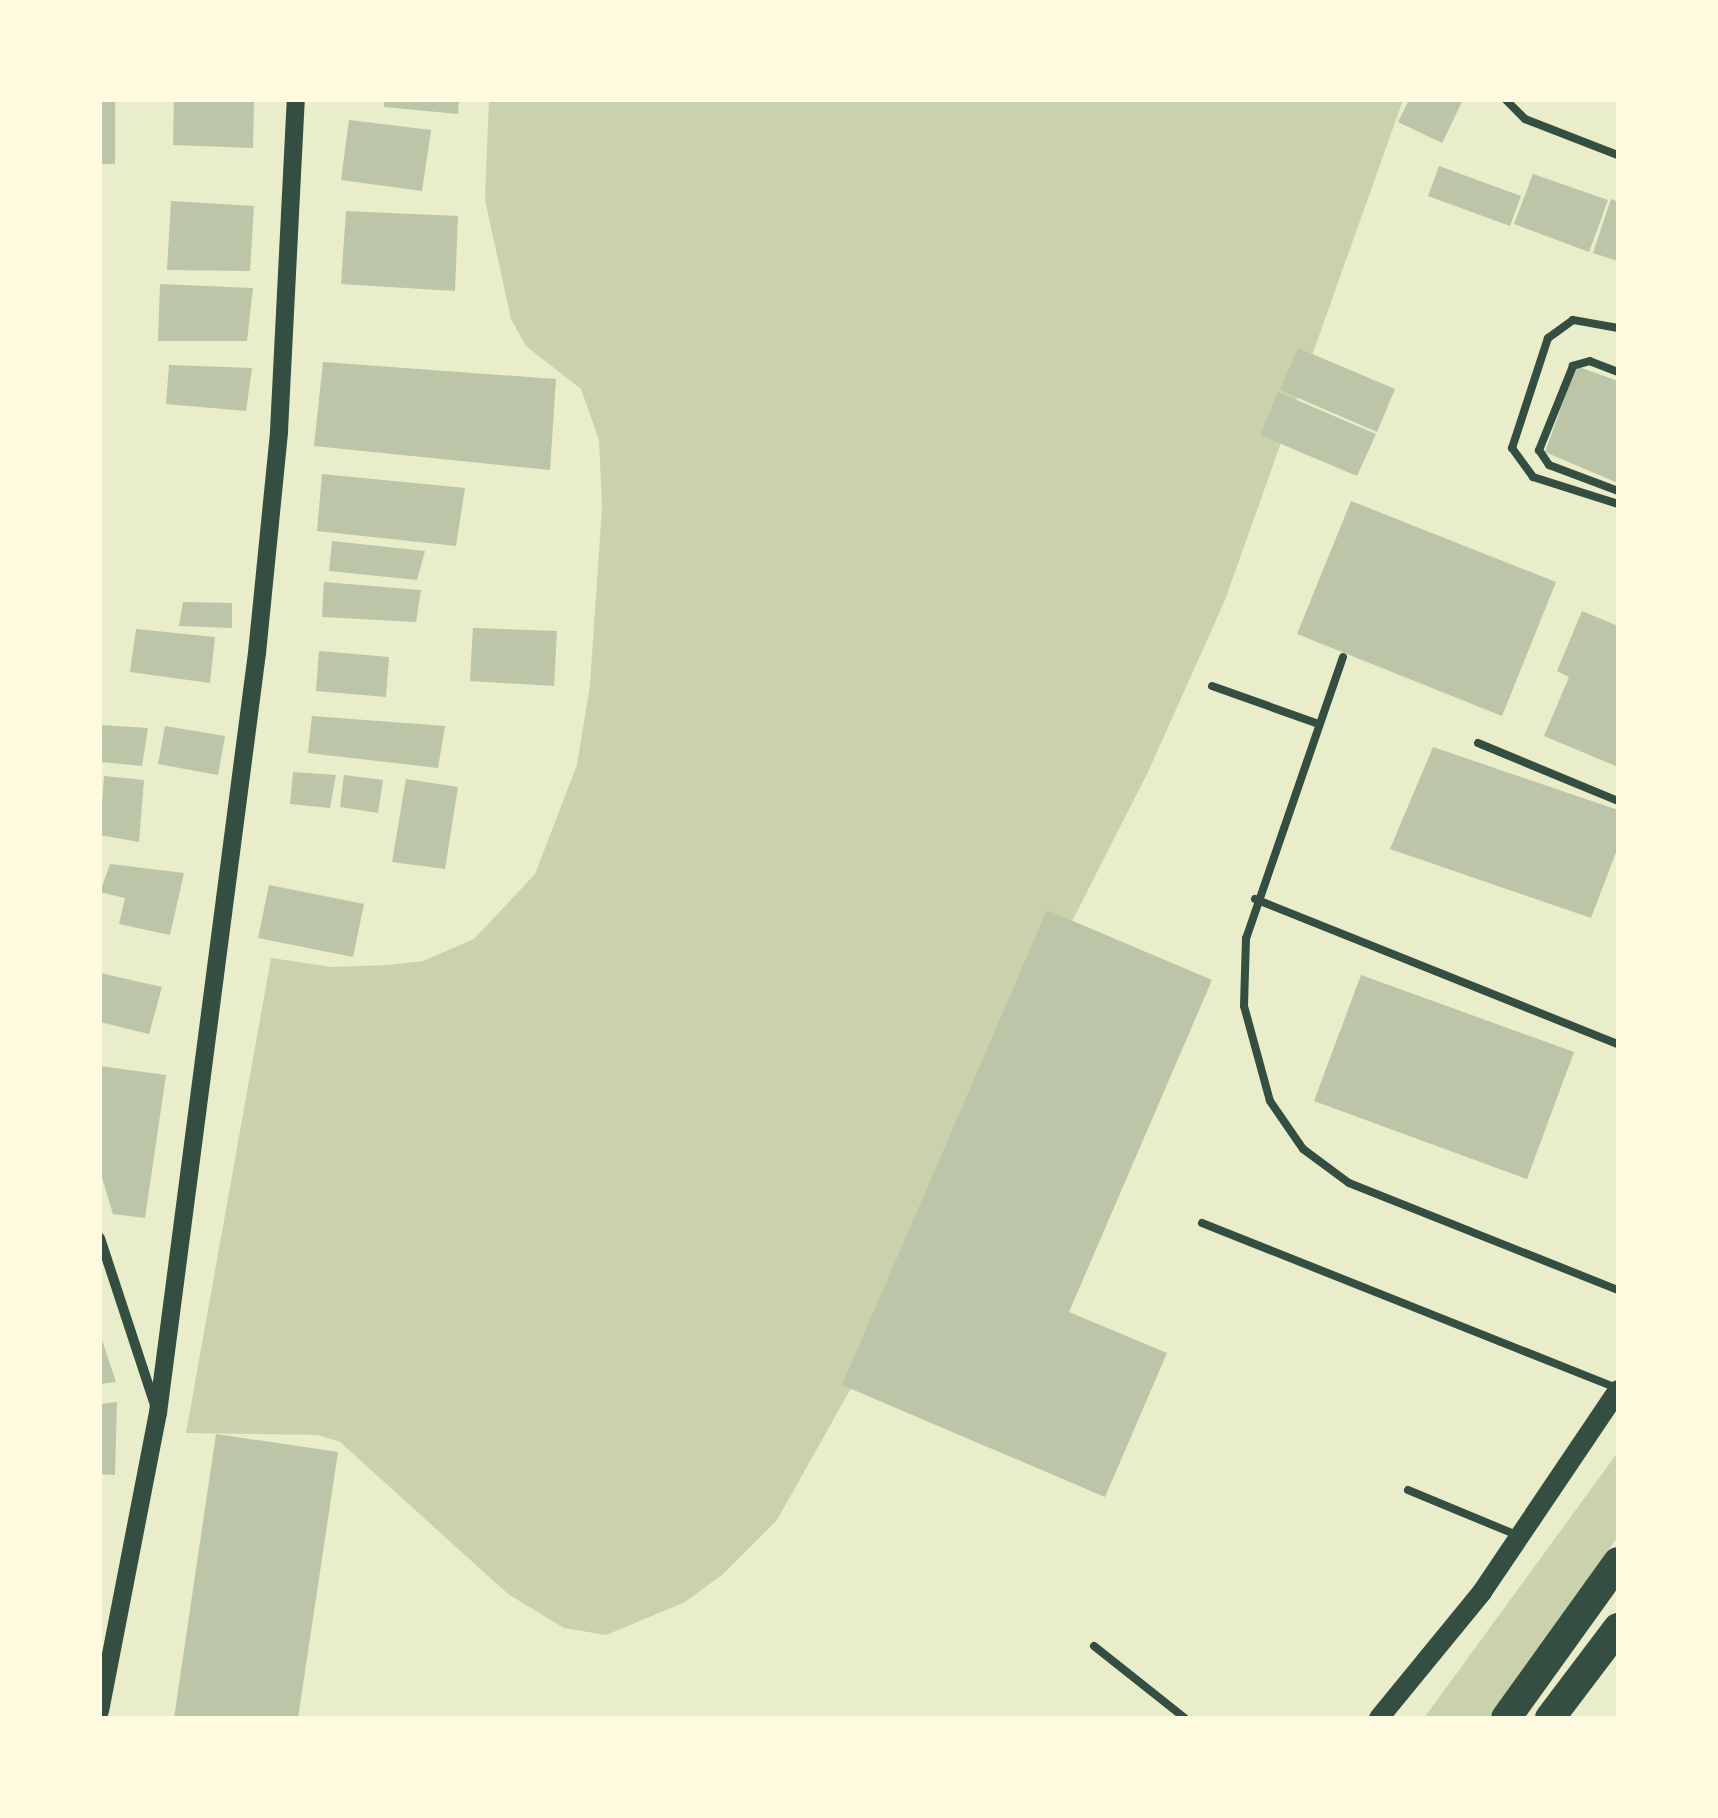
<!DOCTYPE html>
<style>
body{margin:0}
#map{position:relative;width:1718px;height:1818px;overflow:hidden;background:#e9edc9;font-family:"DejaVu Sans",sans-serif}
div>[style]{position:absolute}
.green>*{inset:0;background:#cad2ad}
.building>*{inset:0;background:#bcc5a7}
.service>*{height:8px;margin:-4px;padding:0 4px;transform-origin:4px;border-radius:4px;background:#344e41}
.minor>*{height:10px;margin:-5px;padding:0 5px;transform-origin:5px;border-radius:5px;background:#344e41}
.tertiary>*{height:18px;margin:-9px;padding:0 9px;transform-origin:9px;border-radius:9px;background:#344e41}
.secondary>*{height:20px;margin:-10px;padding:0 10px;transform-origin:10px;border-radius:10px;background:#344e41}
.motorway>*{height:30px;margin:-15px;padding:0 15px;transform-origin:15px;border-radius:15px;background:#344e41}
span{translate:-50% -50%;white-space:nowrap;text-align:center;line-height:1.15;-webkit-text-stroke:9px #fefae0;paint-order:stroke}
.frame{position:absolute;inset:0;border:102px solid #fefae0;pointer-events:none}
</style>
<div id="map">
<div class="green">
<i style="clip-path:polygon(489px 100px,1403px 100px,1225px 600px,1148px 772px,1001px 1061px,941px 1228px,777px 1520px,722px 1575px,685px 1602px,606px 1635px,564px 1628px,508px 1594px,340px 1442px,318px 1435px,186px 1433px,271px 958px,332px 967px,389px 965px,423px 961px,474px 939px,535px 874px,577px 765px,590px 685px,602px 507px,599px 440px,581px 389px,526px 346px,511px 319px,485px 200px)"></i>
<i style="clip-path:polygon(1618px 1452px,1618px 1536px,1509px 1696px,1488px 1718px,1424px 1718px)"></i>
</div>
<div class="building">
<i style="clip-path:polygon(100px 100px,115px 100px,115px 164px,100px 164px)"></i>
<i style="clip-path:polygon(174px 100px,254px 100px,253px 148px,173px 145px)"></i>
<i style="clip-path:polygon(384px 100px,459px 100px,458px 114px,384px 107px)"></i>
<i style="clip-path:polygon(1409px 100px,1463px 100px,1442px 143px,1398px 122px)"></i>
<i style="clip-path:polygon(349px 120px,431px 130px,422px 191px,341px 180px)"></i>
<i style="clip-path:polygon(1439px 166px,1521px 196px,1510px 226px,1428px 196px)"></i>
<i style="clip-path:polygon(1533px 174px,1608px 200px,1589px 252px,1514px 224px)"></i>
<i style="clip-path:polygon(1611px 199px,1618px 202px,1618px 261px,1593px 253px)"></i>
<i style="clip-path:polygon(171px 201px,254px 206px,250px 271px,167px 270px)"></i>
<i style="clip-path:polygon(346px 211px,458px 216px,455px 291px,341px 284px)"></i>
<i style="clip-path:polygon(160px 284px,253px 288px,247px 341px,158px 341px)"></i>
<i style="clip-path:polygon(1298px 348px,1395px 389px,1377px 432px,1280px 390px)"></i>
<i style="clip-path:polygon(323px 362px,556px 379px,550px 470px,314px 446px)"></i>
<i style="clip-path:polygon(169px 365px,252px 368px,246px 411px,166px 404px)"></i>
<i style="clip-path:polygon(1576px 366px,1618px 381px,1618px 483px,1545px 452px)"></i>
<i style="clip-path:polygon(1278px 392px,1376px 434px,1357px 476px,1260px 435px)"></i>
<i style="clip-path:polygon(322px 474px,465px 488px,456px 546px,317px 531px)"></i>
<i style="clip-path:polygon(1351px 501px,1556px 582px,1502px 716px,1297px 634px)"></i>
<i style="clip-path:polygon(332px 541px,425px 551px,417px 580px,329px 571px)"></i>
<i style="clip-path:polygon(324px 582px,421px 590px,416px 622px,322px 617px)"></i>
<i style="clip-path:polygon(183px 602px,232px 603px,232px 628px,179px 626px)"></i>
<i style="clip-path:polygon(1582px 611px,1618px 626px,1618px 767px,1544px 736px,1569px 677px,1557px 671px)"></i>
<i style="clip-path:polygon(473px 628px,557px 631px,554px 686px,470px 681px)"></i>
<i style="clip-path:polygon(136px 629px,215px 637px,210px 683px,130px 672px)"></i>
<i style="clip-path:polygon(319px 651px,389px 657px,386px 697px,316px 691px)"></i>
<i style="clip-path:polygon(312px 716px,445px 726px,438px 768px,308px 753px)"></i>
<i style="clip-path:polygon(100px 725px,148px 728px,142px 766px,100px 762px)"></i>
<i style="clip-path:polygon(165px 726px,225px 736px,218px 775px,158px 764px)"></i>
<i style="clip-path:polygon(1433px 747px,1618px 810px,1618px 847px,1591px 918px,1390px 849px)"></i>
<i style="clip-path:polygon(293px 772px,336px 775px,330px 808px,290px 804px)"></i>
<i style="clip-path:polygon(344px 775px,383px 780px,378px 813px,340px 807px)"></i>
<i style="clip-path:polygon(104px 776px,144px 780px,139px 842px,100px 835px)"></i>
<i style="clip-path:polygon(406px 779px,458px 787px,445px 869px,392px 862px)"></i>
<i style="clip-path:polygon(110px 864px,184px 873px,170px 935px,119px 924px,125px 898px,100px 892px)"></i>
<i style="clip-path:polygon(269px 885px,364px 904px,353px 957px,258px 938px)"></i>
<i style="clip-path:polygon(1047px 910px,1212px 980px,1069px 1312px,1167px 1353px,1105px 1497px,842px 1385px)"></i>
<i style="clip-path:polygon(100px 973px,162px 987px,149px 1034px,100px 1022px)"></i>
<i style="clip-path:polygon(1361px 975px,1574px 1052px,1527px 1179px,1314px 1101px)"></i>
<i style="clip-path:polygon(100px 1066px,166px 1075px,145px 1218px,113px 1214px,100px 1171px)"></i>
<i style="clip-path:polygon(100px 1337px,101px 1337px,116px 1382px,100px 1384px)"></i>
<i style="clip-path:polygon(117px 1402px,115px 1475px,100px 1474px,100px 1404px)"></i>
<i style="clip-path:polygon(216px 1434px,338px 1452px,298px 1718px,174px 1718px)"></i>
</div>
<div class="service">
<i style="left:1506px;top:100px;width:27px;rotate:45deg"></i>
<i style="left:1525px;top:119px;width:100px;rotate:21.2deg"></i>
<i style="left:1618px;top:328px;width:46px;rotate:-169.9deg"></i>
<i style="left:1573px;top:320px;width:31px;rotate:144deg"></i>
<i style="left:1548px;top:338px;width:116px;rotate:108.1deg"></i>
<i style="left:1512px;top:448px;width:36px;rotate:54deg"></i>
<i style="left:1533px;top:477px;width:89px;rotate:17.6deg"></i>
<i style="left:1618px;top:372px;width:30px;rotate:-159deg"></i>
<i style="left:1590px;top:361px;width:18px;rotate:164deg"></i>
<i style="left:1573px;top:366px;width:91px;rotate:112deg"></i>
<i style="left:1539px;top:450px;width:18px;rotate:56deg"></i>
<i style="left:1549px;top:465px;width:74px;rotate:20.6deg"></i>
<i style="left:1343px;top:657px;width:297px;rotate:109deg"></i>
<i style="left:1246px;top:938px;width:68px;rotate:91.7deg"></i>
<i style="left:1244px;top:1006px;width:98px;rotate:74.7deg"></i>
<i style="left:1270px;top:1101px;width:58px;rotate:55.5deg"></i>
<i style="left:1303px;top:1149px;width:57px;rotate:36.5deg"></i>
<i style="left:1349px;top:1183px;width:289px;rotate:21.7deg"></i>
<i style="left:1212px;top:686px;width:114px;rotate:19.6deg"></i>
<i style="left:1478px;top:743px;width:152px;rotate:22.5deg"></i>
<i style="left:1255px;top:899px;width:391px;rotate:21.8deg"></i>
<i style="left:1202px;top:1223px;width:446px;rotate:21.7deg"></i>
<i style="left:1408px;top:1490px;width:120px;rotate:22.5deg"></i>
<i style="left:1094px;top:1646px;width:116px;rotate:38.4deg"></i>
</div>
<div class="minor">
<i style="left:100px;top:1238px;width:179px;rotate:71.8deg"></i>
</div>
<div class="tertiary">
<i style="left:100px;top:1711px;width:304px;rotate:-79deg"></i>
<i style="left:158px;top:1413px;width:766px;rotate:-82.58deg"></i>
<i style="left:257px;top:653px;width:223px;rotate:-84.3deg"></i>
<i style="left:279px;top:431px;width:331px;rotate:-87.1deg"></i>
</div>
<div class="secondary">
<i style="left:1379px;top:1718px;width:163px;rotate:-50.7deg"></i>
<i style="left:1482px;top:1592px;width:244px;rotate:-56deg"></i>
</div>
<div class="motorway">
<i style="left:1506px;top:1718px;width:192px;rotate:-54.3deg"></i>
<i style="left:1550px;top:1718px;width:113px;rotate:-52.9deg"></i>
</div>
<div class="frame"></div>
</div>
